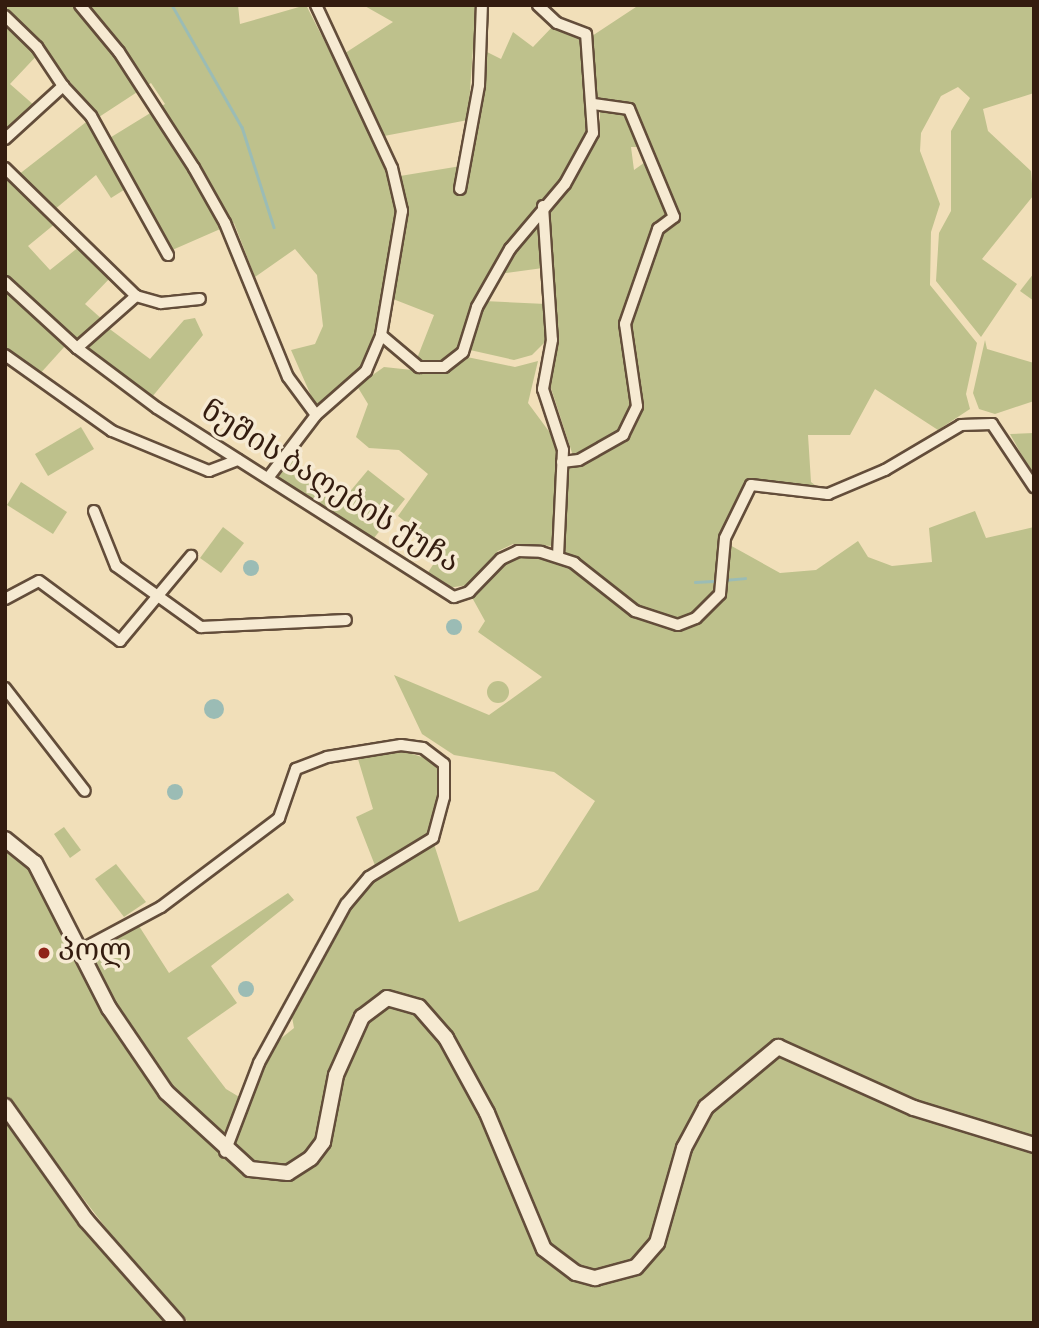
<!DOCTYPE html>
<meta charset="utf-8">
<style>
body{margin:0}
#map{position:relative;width:1039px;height:1328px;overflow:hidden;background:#f1dfb9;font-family:"Sorts Mill Goudy","Noto Serif Georgian",serif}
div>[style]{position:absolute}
.green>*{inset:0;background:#bec18c}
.round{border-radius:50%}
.water>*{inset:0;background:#9bbcb5}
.stream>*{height:2.5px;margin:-1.25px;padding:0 1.25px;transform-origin:1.25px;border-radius:1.25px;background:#9bbcb5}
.roads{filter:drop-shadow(2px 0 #634d3a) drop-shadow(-2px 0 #634d3a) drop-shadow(0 2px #634d3a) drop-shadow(0 -2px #634d3a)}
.minor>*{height:10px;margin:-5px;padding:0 5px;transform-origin:5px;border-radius:5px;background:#f6ead2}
.secondary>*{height:14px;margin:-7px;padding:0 7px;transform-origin:7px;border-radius:7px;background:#f6ead2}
.dots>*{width:19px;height:19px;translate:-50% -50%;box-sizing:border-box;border:4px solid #f6ead2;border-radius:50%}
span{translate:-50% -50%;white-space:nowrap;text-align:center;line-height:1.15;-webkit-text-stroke:7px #f6ead2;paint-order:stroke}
.street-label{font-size:30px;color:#341c0f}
.poi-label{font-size:30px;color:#341c0f}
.left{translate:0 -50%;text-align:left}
.frame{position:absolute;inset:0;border:7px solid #341c0f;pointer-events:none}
</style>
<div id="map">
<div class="green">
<i style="clip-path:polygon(5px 5px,238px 5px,240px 24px,306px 5px,375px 140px,398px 211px,383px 307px,361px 370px,316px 407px,291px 350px,315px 344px,323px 326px,317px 275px,295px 249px,255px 277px,234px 223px,170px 251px,108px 139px,165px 104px,151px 83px,99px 117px,43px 49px,10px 84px,35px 106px,5px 133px)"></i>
<i style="clip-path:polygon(363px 5px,476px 5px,468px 120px,384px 136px,339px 57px,393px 22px)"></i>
<i style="clip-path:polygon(639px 5px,1034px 5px,1034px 93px,983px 109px,988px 131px,1031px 171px,1033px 196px,982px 259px,1017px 284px,981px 337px,936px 281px,939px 233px,951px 211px,951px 131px,970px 98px,958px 87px,941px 96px,921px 133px,920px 151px,940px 204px,931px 232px,930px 285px,977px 343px,966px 394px,970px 409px,938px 430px,875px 389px,850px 435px,808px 435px,811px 482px,820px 489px,759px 480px,746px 488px,719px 539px,719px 590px,696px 614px,679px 621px,644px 613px,561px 550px,564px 465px,579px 464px,628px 440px,641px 409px,628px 323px,661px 230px,676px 218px,629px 106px,599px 102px,589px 64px,592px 36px)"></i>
<i style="clip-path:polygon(555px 24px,582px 37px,588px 132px,565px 177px,500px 254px,457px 348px,436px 364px,416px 361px,434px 315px,393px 299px,406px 207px,400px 176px,461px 166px,457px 190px,463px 193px,485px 51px,501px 59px,513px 32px,533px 47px)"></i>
<i style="clip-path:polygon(600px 110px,627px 112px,645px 147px,631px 147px,634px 170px,648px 160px,670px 215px,655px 226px,622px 324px,633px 406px,621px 433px,573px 456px,549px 382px,547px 208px,575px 179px,600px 131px)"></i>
<i style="clip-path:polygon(90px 119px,127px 188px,111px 198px,96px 175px,54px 210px,18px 175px)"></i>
<i style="clip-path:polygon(5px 174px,56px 223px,28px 246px,50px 270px,80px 246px,111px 277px,85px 304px,103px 320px,76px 344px,5px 277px)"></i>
<i style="clip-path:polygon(542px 214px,543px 268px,498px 274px,513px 251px)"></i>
<i style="clip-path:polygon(1034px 273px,1034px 301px,1020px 291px)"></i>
<i style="clip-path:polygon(5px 289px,66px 345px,38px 376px,5px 349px)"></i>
<i style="clip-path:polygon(484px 301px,546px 304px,549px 338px,532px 355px,514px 360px,470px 350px)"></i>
<i style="clip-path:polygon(195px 318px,203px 335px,152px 397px,82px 347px,107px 327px,150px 359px,184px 320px)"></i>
<i style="clip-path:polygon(985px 340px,987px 349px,1034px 363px,1034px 401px,995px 414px,979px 409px,973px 393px)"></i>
<i style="clip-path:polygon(467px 357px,515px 367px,538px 361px,528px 403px,559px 445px,553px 546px,513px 544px,498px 551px,468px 585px,448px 588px,427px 574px,442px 551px,398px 516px,428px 474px,399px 450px,369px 448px,356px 437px,368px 404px,357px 386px,384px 367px,440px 373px)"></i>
<i style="clip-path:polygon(81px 427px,94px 449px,48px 476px,35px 454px)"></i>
<i style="clip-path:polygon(1034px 433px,1034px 477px,1010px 434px)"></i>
<i style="clip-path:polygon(287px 456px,342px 501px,368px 470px,405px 499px,374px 538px,273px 475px)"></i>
<i style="clip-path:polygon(21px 482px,67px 512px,53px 534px,7px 505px)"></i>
<i style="clip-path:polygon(975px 511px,986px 538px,1034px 527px,1034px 1323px,189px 1323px,123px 1250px,5px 1097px,5px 845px,25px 858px,116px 1024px,178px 1112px,243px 1165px,195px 1125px,77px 952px,139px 926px,169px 973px,288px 893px,294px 900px,211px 966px,237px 1003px,187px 1038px,226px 1089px,246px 1101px,274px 1044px,294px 1028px,292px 1017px,360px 892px,379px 876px,433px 841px,459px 922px,538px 890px,595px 801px,554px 772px,454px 755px,422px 734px,394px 675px,489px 715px,542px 677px,478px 632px,485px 621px,469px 592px,518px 551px,558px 555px,635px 611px,678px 625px,696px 618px,720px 594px,728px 544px,780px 573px,816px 570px,858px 541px,868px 557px,892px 566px,932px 562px,929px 528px)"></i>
<i style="clip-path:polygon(223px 527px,244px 543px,221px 573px,200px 558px)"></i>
<i class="round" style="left:487px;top:681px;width:22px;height:22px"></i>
<i style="clip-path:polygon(399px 750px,435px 761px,442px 787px,431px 831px,376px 868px,356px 817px,373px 809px,358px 759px)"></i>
<i style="clip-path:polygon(64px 827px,81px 850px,70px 858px,54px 834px)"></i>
<i style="clip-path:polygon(116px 864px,146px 902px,124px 917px,95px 879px)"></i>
<i style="clip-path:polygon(5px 1114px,82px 1226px,169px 1323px,5px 1323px)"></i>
</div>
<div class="water">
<i class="round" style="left:243px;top:560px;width:16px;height:16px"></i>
<i class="round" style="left:446px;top:619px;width:16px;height:16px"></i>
<i class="round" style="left:204px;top:699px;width:20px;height:20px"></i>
<i class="round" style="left:167px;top:784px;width:16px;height:16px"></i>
<i class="round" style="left:238px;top:981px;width:16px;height:16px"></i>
</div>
<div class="stream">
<i style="left:172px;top:5px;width:141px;rotate:60.2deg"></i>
<i style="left:242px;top:127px;width:105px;rotate:72.3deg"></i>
<i style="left:724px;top:580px;width:21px;rotate:-5deg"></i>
<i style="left:695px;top:582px;width:22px;rotate:-3deg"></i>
</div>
<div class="roads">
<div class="minor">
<i style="left:80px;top:5px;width:61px;rotate:50.3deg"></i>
<i style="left:119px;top:52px;width:138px;rotate:57.1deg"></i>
<i style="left:194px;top:168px;width:63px;rotate:60.6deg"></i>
<i style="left:225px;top:223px;width:166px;rotate:67.8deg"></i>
<i style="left:288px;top:377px;width:47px;rotate:53.6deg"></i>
<i style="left:5px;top:16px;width:45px;rotate:44.1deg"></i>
<i style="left:37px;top:47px;width:47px;rotate:56.3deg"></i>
<i style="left:5px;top:139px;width:79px;rotate:-42.4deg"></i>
<i style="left:63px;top:86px;width:41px;rotate:47deg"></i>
<i style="left:91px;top:116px;width:159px;rotate:61deg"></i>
<i style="left:5px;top:168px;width:183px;rotate:44.3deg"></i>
<i style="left:136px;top:296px;width:26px;rotate:16deg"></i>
<i style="left:161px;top:303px;width:39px;rotate:-6deg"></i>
<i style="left:460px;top:189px;width:106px;rotate:-79.6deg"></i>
<i style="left:479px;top:85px;width:80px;rotate:-87.9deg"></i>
<i style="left:543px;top:206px;width:134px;rotate:86.2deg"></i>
<i style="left:552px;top:340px;width:50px;rotate:100.4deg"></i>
<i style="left:543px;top:389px;width:64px;rotate:71.8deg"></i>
<i style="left:563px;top:450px;width:105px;rotate:92.7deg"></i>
<i style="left:5px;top:282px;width:98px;rotate:42.5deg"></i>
<i style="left:77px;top:348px;width:100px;rotate:36.9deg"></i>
<i style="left:157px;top:408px;width:352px;rotate:32.5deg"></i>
<i style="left:454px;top:597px;width:16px;rotate:-18deg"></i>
<i style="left:469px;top:592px;width:46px;rotate:-45.9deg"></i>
<i style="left:501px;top:559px;width:19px;rotate:-25deg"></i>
<i style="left:518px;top:551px;width:23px;rotate:2deg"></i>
<i style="left:541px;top:552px;width:35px;rotate:18deg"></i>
<i style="left:574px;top:563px;width:78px;rotate:38.2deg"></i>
<i style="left:635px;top:611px;width:45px;rotate:18deg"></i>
<i style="left:678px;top:625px;width:19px;rotate:-21deg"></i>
<i style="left:696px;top:618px;width:34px;rotate:-45deg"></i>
<i style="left:720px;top:594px;width:56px;rotate:-84.9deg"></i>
<i style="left:725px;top:538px;width:59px;rotate:-63.9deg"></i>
<i style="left:751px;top:485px;width:78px;rotate:6.7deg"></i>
<i style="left:828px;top:494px;width:62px;rotate:-22.8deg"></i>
<i style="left:885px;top:470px;width:88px;rotate:-30.6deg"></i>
<i style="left:961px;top:425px;width:31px;rotate:-2deg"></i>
<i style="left:992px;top:424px;width:76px;rotate:56.3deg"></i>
<i style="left:381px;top:335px;width:50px;rotate:40.1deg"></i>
<i style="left:419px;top:367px;width:25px"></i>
<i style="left:444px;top:367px;width:24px;rotate:-38deg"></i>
<i style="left:463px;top:352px;width:47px;rotate:-72.7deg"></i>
<i style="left:477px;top:307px;width:67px;rotate:-60.4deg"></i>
<i style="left:510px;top:249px;width:85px;rotate:-49.8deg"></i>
<i style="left:565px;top:184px;width:58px;rotate:-61.2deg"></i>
<i style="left:593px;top:133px;width:99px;rotate:-94deg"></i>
<i style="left:586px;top:34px;width:31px;rotate:-159deg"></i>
<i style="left:557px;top:23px;width:26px;rotate:-137deg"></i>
<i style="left:77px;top:348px;width:79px;rotate:-41.4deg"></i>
<i style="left:5px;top:355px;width:131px;rotate:35.4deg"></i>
<i style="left:112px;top:431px;width:105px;rotate:22.4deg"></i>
<i style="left:209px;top:471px;width:31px;rotate:-21deg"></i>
<i style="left:562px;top:462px;width:17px;rotate:-7deg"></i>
<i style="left:579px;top:460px;width:51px;rotate:-29.6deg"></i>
<i style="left:623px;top:435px;width:32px;rotate:-64deg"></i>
<i style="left:637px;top:406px;width:83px;rotate:-98.3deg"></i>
<i style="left:625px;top:324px;width:101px;rotate:-70.8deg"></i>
<i style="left:658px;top:229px;width:20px;rotate:-37deg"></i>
<i style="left:674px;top:217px;width:117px;rotate:-112.6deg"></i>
<i style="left:629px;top:109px;width:34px;rotate:-172deg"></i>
<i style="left:268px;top:478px;width:79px;rotate:-52.7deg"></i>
<i style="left:316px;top:415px;width:67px;rotate:-41.3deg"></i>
<i style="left:366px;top:371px;width:39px;rotate:-67deg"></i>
<i style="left:381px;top:335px;width:126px;rotate:-80.4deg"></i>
<i style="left:402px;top:211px;width:44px;rotate:-103.1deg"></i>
<i style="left:392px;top:168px;width:180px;rotate:-115deg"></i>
<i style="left:94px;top:511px;width:59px;rotate:68.2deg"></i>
<i style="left:116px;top:566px;width:105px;rotate:35.7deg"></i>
<i style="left:201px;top:627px;width:145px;rotate:-2.8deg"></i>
<i style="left:5px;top:599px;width:38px;rotate:-28deg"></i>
<i style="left:39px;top:581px;width:101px;rotate:36.5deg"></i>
<i style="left:120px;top:641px;width:111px;rotate:-50.1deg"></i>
<i style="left:5px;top:688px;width:130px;rotate:52.2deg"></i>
<i style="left:77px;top:952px;width:95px;rotate:-28.2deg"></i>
<i style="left:161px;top:907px;width:148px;rotate:-37deg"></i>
<i style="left:279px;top:818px;width:52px;rotate:-70.9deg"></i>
<i style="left:296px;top:769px;width:33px;rotate:-21deg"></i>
<i style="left:327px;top:757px;width:75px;rotate:-9.2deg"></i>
<i style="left:401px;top:745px;width:22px;rotate:8deg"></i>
<i style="left:423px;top:748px;width:26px;rotate:37deg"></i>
<i style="left:444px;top:764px;width:33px;rotate:90deg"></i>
<i style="left:444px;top:797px;width:42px;rotate:105deg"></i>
<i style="left:433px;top:838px;width:75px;rotate:148.6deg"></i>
<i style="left:369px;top:877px;width:35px;rotate:130deg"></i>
<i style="left:346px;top:904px;width:181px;rotate:118.7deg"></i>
<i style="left:259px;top:1063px;width:95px;rotate:110.9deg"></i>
</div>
<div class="secondary">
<i style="left:5px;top:839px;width:38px;rotate:39deg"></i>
<i style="left:35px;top:863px;width:163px;rotate:63deg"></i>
<i style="left:109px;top:1008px;width:102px;rotate:55.8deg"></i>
<i style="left:166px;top:1092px;width:114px;rotate:42.5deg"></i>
<i style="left:250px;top:1169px;width:38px;rotate:6deg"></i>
<i style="left:288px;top:1173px;width:27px;rotate:-33deg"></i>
<i style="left:311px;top:1158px;width:20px;rotate:-53deg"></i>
<i style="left:323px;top:1142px;width:68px;rotate:-79deg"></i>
<i style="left:336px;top:1075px;width:64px;rotate:-65.9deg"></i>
<i style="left:362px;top:1017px;width:31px;rotate:-37deg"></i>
<i style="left:387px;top:998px;width:33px;rotate:16deg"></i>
<i style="left:419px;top:1007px;width:41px;rotate:48.9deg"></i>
<i style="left:446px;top:1038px;width:85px;rotate:61.3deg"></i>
<i style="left:487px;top:1113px;width:147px;rotate:67.3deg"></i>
<i style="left:544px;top:1249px;width:40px;rotate:37deg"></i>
<i style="left:576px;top:1273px;width:20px;rotate:15deg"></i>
<i style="left:595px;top:1278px;width:42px;rotate:-15deg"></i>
<i style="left:636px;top:1267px;width:32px;rotate:-49deg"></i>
<i style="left:657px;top:1243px;width:99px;rotate:-74.1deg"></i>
<i style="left:684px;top:1148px;width:47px;rotate:-61.8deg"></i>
<i style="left:706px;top:1107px;width:94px;rotate:-39.8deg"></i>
<i style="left:778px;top:1047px;width:149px;rotate:24.2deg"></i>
<i style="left:914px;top:1108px;width:126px;rotate:17.1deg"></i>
<i style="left:5px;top:1106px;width:140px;rotate:54.6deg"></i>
<i style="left:86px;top:1220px;width:137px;rotate:48.5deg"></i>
</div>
</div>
<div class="dots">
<i style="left:44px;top:953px;background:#8f2418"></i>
</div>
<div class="street-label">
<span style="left:329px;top:488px;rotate:32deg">ნუშის ბაღების ქუჩა</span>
</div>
<div class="poi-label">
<span class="left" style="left:58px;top:953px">პოლ</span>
</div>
<div class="frame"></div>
</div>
